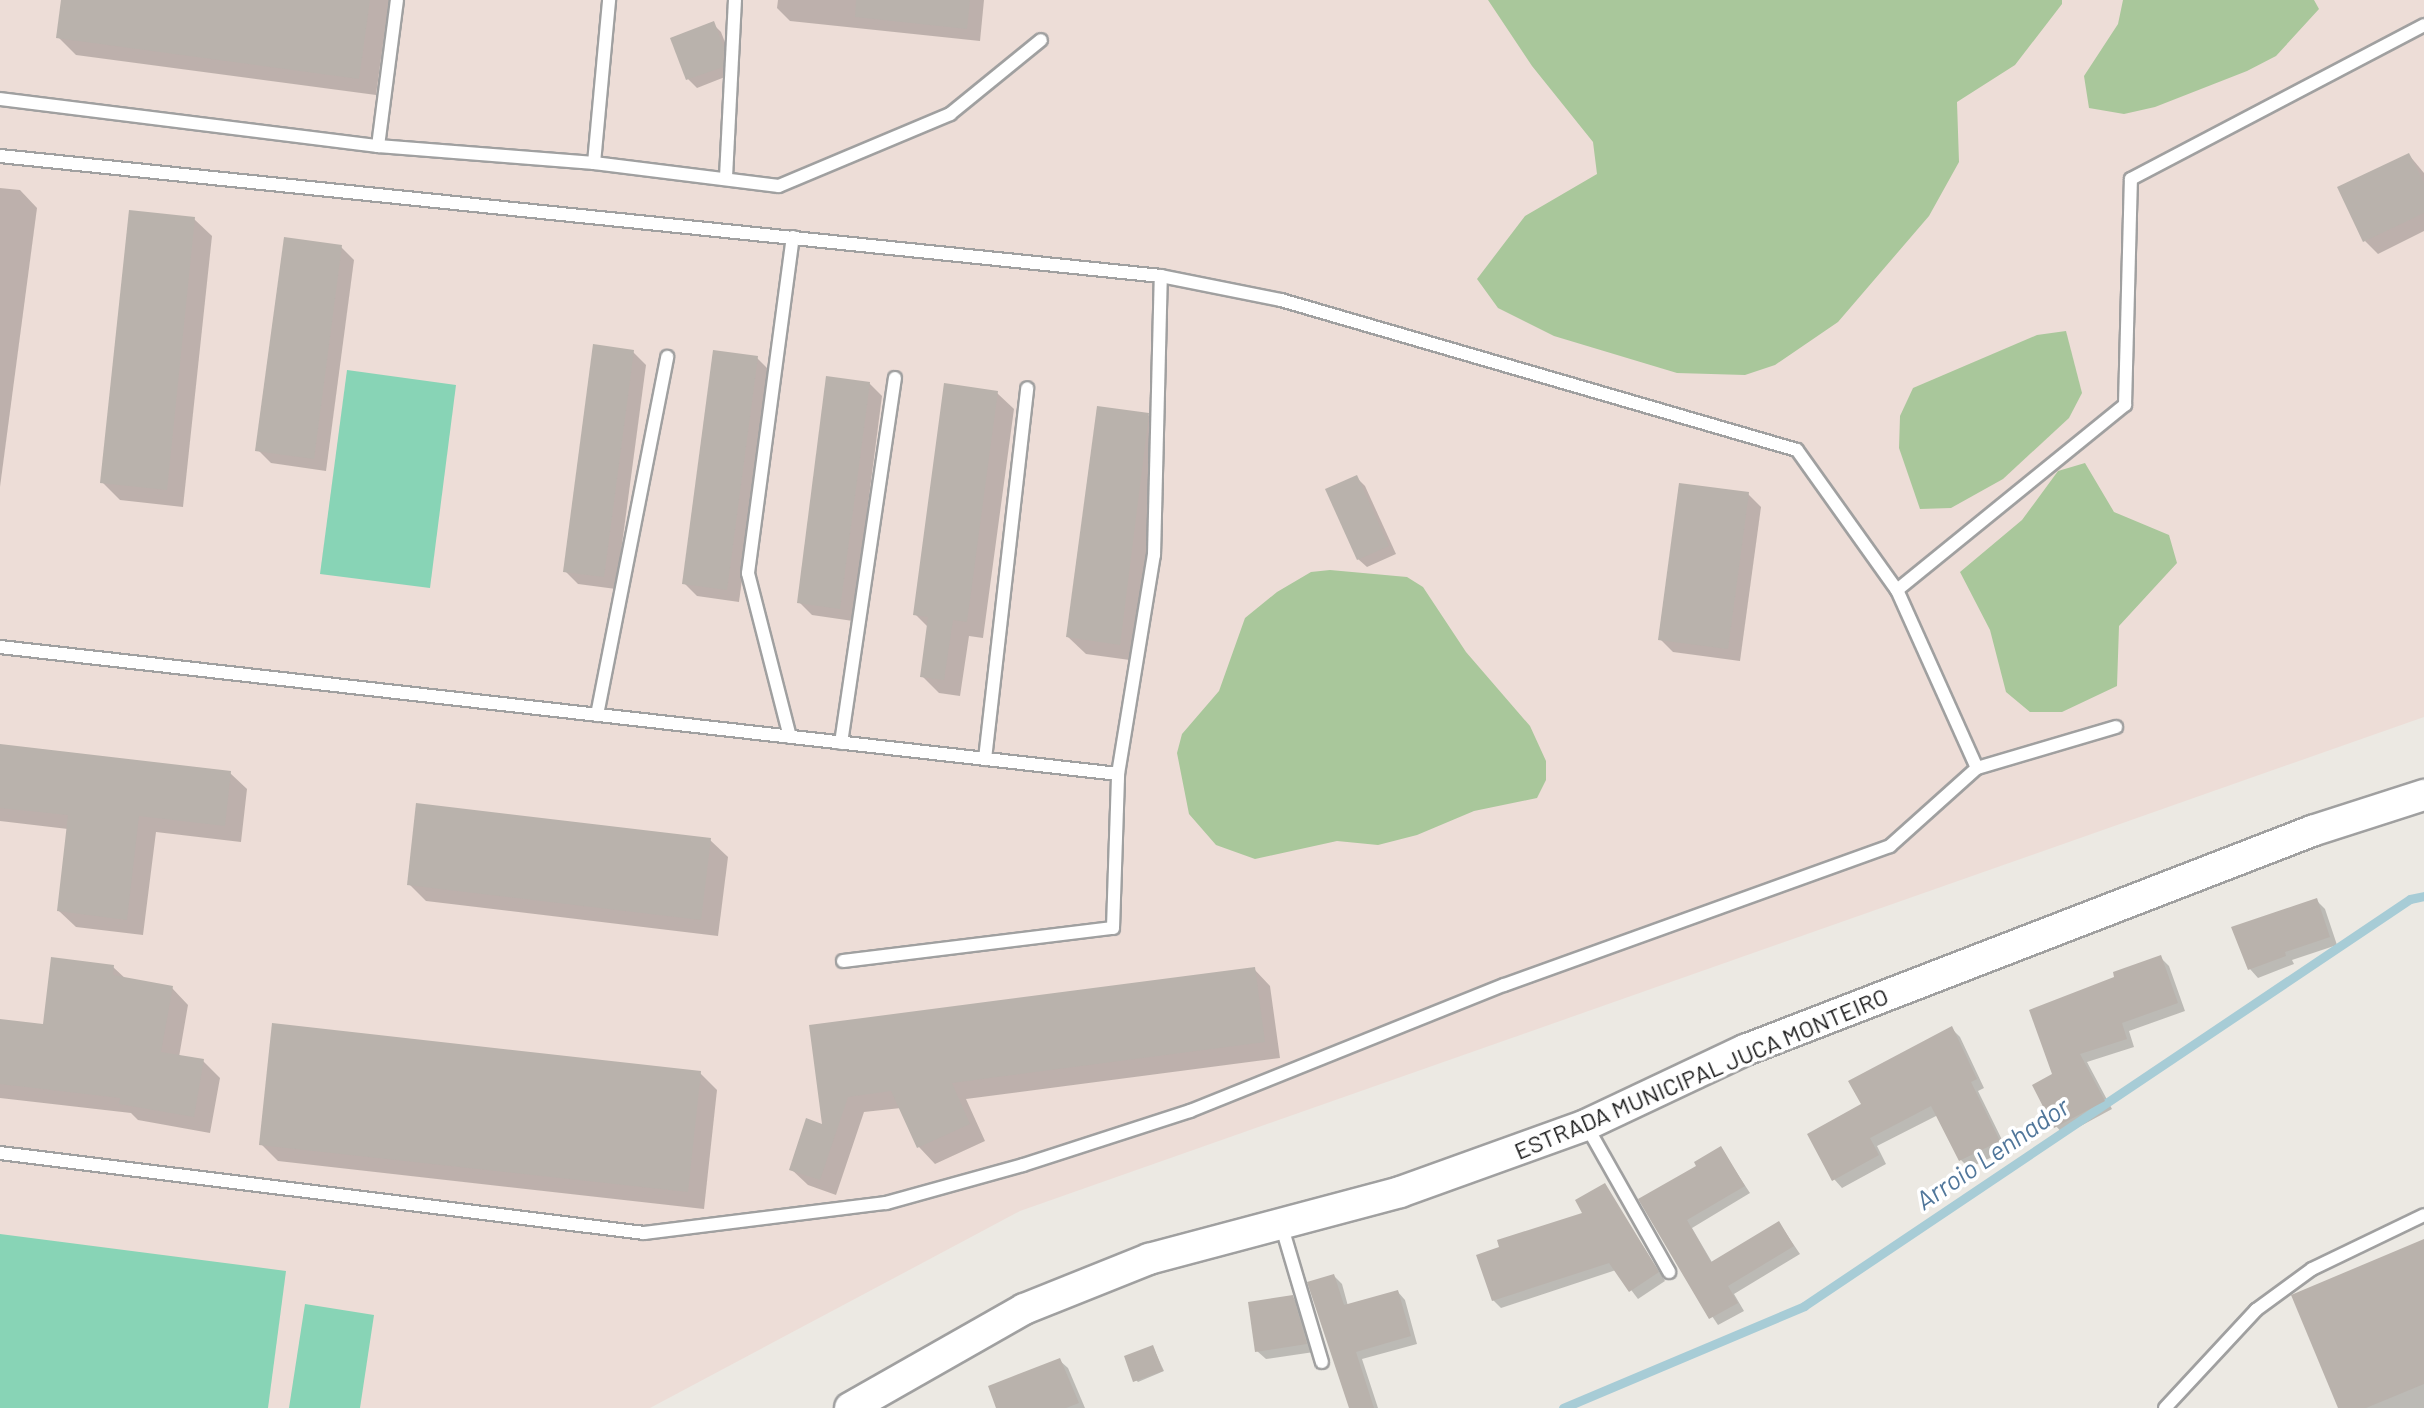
<!DOCTYPE html>
<style>
body{margin:0}
#map{position:relative;width:2424px;height:1408px;overflow:hidden;background:#ece9e3;font-family:Barlow,sans-serif}
div>[style]{position:absolute}
.military>*{inset:0;background:#edddd7}
.forest>*{inset:0;background:#a9c79b}
.pitch>*{inset:0;background:#88d4b6}
.shadow>*{inset:0;background:#0003}
.stream>*{height:9px;margin:-4.5px;padding:0 4.5px;transform-origin:4.5px;border-radius:4.5px;background:#a7ccd6}
.building>*{inset:0;background:#b9b2ac}
.roads{filter:drop-shadow(2px 0 #a0a0a0) drop-shadow(-2px 0 #a0a0a0) drop-shadow(0 2px #a0a0a0) drop-shadow(0 -2px #a0a0a0)}
.service>*{height:12px;margin:-6px;padding:0 6px;transform-origin:6px;border-radius:6px;background:#fff}
.tertiary>*{height:30px;margin:-15px;padding:0 15px;transform-origin:15px;border-radius:15px;background:#fff}
span{translate:-50% -50%;white-space:nowrap;text-align:center;line-height:1.15;-webkit-text-stroke:7px #fff;paint-order:stroke}
.street-label{font-size:24px;color:#1c1c1c}
.water-label{font-size:26px;color:#50769a;font-style:italic}
</style>
<div id="map">
<div class="military">
<i style="clip-path:polygon(0 0,2424px 0,2424px 717px,1020px 1211px,650px 1408px,0 1408px)"></i>
</div>
<div class="forest">
<i style="clip-path:polygon(1488px 0,2062px 0,2062px 4px,2015px 65px,1957px 102px,1959px 162px,1929px 216px,1838px 322px,1775px 365px,1745px 375px,1677px 373px,1554px 336px,1498px 308px,1477px 279px,1525px 216px,1597px 174px,1593px 142px,1532px 66px)"></i>
<i style="clip-path:polygon(2123px 0,2314px 0,2319px 9px,2276px 56px,2247px 71px,2155px 107px,2124px 114px,2089px 108px,2084px 76px,2118px 24px)"></i>
<i style="clip-path:polygon(2066px 331px,2082px 393px,2069px 418px,2003px 479px,1951px 508px,1920px 509px,1899px 448px,1900px 416px,1913px 388px,2037px 335px)"></i>
<i style="clip-path:polygon(2085px 463px,2114px 512px,2169px 535px,2177px 563px,2119px 626px,2117px 686px,2062px 712px,2030px 712px,2006px 692px,1990px 630px,1960px 572px,2022px 520px,2058px 471px)"></i>
<i style="clip-path:polygon(1330px 570px,1407px 577px,1423px 587px,1466px 652px,1530px 726px,1546px 761px,1546px 780px,1537px 798px,1474px 811px,1417px 835px,1378px 845px,1337px 841px,1255px 859px,1216px 845px,1189px 814px,1177px 753px,1182px 734px,1219px 691px,1245px 618px,1277px 592px,1311px 572px)"></i>
</div>
<div class="pitch">
<i style="clip-path:polygon(347px 370px,456px 385px,430px 588px,320px 574px)"></i>
<i style="clip-path:polygon(0 1234px,286px 1271px,268px 1408px,0 1408px)"></i>
<i style="clip-path:polygon(305px 1304px,374px 1315px,360px 1408px,289px 1408px)"></i>
</div>
<div class="shadow">
<i style="clip-path:polygon(63px 0,389px 0,376px 95px,76px 55px,58px 37px)"></i>
<i style="clip-path:polygon(778px 0,984px 0,980px 41px,790px 21px,777px 8px)"></i>
<i style="clip-path:polygon(713px 24px,721px 32px,731px 58px,730px 75px,697px 88px,688px 79px,673px 39px)"></i>
<i style="clip-path:polygon(2409px 155px,2424px 173px,2424px 231px,2378px 254px,2365px 241px)"></i>
<i style="clip-path:polygon(0 188px,20px 190px,37px 208px,0 487px)"></i>
<i style="clip-path:polygon(194px 219px,212px 236px,183px 507px,120px 500px,102px 482px)"></i>
<i style="clip-path:polygon(341px 247px,354px 260px,326px 471px,271px 463px,258px 450px)"></i>
<i style="clip-path:polygon(633px 352px,646px 365px,616px 589px,578px 584px,565px 571px)"></i>
<i style="clip-path:polygon(757px 358px,770px 371px,739px 602px,697px 596px,684px 583px)"></i>
<i style="clip-path:polygon(869px 383px,882px 396px,853px 621px,812px 615px,799px 602px)"></i>
<i style="clip-path:polygon(997px 393px,1014px 409px,983px 638px,969px 636px,960px 696px,939px 693px,922px 676px,929px 628px,916px 615px)"></i>
<i style="clip-path:polygon(1148px 415px,1165px 432px,1137px 661px,1086px 654px,1068px 637px)"></i>
<i style="clip-path:polygon(1357px 478px,1365px 486px,1396px 554px,1367px 567px,1358px 559px)"></i>
<i style="clip-path:polygon(1748px 494px,1761px 507px,1740px 661px,1673px 652px,1660px 639px)"></i>
<i style="clip-path:polygon(0 746px,230px 773px,247px 789px,241px 842px,156px 832px,143px 935px,76px 927px,59px 911px,68px 829px,0 821px)"></i>
<i style="clip-path:polygon(710px 840px,728px 857px,718px 936px,426px 901px,409px 884px)"></i>
<i style="clip-path:polygon(2317px 901px,2325px 909px,2337px 945px,2292px 960px,2294px 964px,2258px 978px,2250px 969px)"></i>
<i style="clip-path:polygon(2160px 957px,2169px 966px,2185px 1011px,2129px 1031px,2134px 1047px,2087px 1062px,2112px 1109px,2064px 1135px,2056px 1126px,2054px 1075px,2117px 978px)"></i>
<i style="clip-path:polygon(113px 967px,127px 980px,172px 988px,188px 1005px,179px 1057px,203px 1061px,220px 1078px,210px 1133px,138px 1120px,131px 1113px,0 1098px,0 1021px,45px 1026px)"></i>
<i style="clip-path:polygon(1254px 969px,1270px 986px,1280px 1058px,966px 1099px,985px 1141px,935px 1164px,919px 1147px,901px 1108px,864px 1112px,836px 1195px,808px 1185px,791px 1169px,825px 1127px,811px 1027px)"></i>
<i style="clip-path:polygon(1952px 1029px,1960px 1037px,1984px 1088px,1978px 1091px,2007px 1150px,1969px 1168px,1961px 1160px,1938px 1115px,1877px 1146px,1886px 1164px,1842px 1188px,1834px 1179px,1863px 1105px)"></i>
<i style="clip-path:polygon(700px 1073px,717px 1090px,704px 1209px,278px 1161px,261px 1144px)"></i>
<i style="clip-path:polygon(1721px 1149px,1750px 1193px,1692px 1228px,1713px 1264px,1779px 1223px,1800px 1254px,1734px 1294px,1744px 1311px,1718px 1325px,1675px 1261px,1699px 1167px)"></i>
<i style="clip-path:polygon(1605px 1186px,1665px 1281px,1638px 1299px,1616px 1270px,1501px 1308px,1493px 1300px,1584px 1214px)"></i>
<i style="clip-path:polygon(2424px 1242px,2424px 1408px,2340px 1408px)"></i>
<i style="clip-path:polygon(1334px 1276px,1342px 1284px,1348px 1306px,1398px 1292px,1405px 1300px,1417px 1344px,1362px 1359px,1378px 1408px,1351px 1408px)"></i>
<i style="clip-path:polygon(1292px 1297px,1301px 1306px,1314px 1352px,1266px 1359px,1257px 1351px)"></i>
<i style="clip-path:polygon(1153px 1347px,1164px 1371px,1138px 1382px,1134px 1378px)"></i>
<i style="clip-path:polygon(1059px 1360px,1068px 1368px,1085px 1408px,998px 1408px)"></i>
</div>
<div class="stream">
<i style="left:1563px;top:1408px;width:262px;rotate:-22.9deg"></i>
<i style="left:1804px;top:1306px;width:730px;rotate:-33.89deg"></i>
<i style="left:2410px;top:899px;width:14px;rotate:-12deg"></i>
</div>
<div class="building">
<i style="clip-path:polygon(61px 0,370px 0,359px 79px,56px 38px)"></i>
<i style="clip-path:polygon(856px 0,970px 0,967px 29px,855px 17px)"></i>
<i style="clip-path:polygon(714px 21px,724px 48px,723px 67px,686px 80px,670px 38px)"></i>
<i style="clip-path:polygon(2409px 153px,2424px 183px,2424px 213px,2363px 242px,2337px 187px)"></i>
<i style="clip-path:polygon(129px 210px,195px 217px,167px 490px,100px 483px)"></i>
<i style="clip-path:polygon(284px 237px,342px 245px,314px 459px,255px 451px)"></i>
<i style="clip-path:polygon(593px 344px,634px 350px,604px 577px,563px 572px)"></i>
<i style="clip-path:polygon(713px 350px,758px 356px,727px 590px,682px 584px)"></i>
<i style="clip-path:polygon(826px 376px,870px 382px,840px 609px,797px 603px)"></i>
<i style="clip-path:polygon(944px 383px,998px 391px,967px 622px,953px 620px,944px 680px,920px 677px,928px 617px,913px 615px)"></i>
<i style="clip-path:polygon(1097px 406px,1149px 413px,1120px 645px,1066px 637px)"></i>
<i style="clip-path:polygon(1357px 475px,1389px 546px,1357px 560px,1325px 489px)"></i>
<i style="clip-path:polygon(1679px 483px,1749px 492px,1728px 649px,1658px 640px)"></i>
<i style="clip-path:polygon(0 744px,231px 771px,225px 826px,139px 816px,127px 920px,57px 911px,68px 815px,0 808px)"></i>
<i style="clip-path:polygon(416px 803px,711px 838px,701px 920px,407px 885px)"></i>
<i style="clip-path:polygon(2317px 898px,2330px 937px,2285px 952px,2286px 956px,2248px 970px,2231px 927px)"></i>
<i style="clip-path:polygon(2161px 955px,2178px 1003px,2122px 1023px,2127px 1039px,2080px 1054px,2105px 1101px,2054px 1128px,2032px 1085px,2052px 1074px,2029px 1010px,2114px 977px,2113px 972px)"></i>
<i style="clip-path:polygon(51px 957px,114px 965px,113px 975px,173px 986px,161px 1052px,204px 1059px,194px 1117px,119px 1104px,120px 1098px,0 1084px,0 1019px,43px 1024px)"></i>
<i style="clip-path:polygon(1255px 967px,1265px 1042px,952px 1083px,970px 1124px,917px 1148px,891px 1091px,848px 1097px,820px 1180px,789px 1170px,806px 1118px,822px 1124px,809px 1025px)"></i>
<i style="clip-path:polygon(272px 1023px,701px 1071px,688px 1192px,259px 1145px)"></i>
<i style="clip-path:polygon(1952px 1026px,1977px 1079px,1971px 1082px,2000px 1141px,1959px 1161px,1931px 1106px,1870px 1138px,1879px 1155px,1832px 1181px,1807px 1134px,1861px 1104px,1848px 1081px)"></i>
<i style="clip-path:polygon(1721px 1146px,1745px 1186px,1687px 1220px,1711px 1262px,1779px 1221px,1794px 1246px,1728px 1286px,1738px 1303px,1709px 1319px,1638px 1199px,1696px 1166px,1694px 1162px)"></i>
<i style="clip-path:polygon(1605px 1183px,1659px 1272px,1629px 1292px,1609px 1263px,1492px 1301px,1476px 1255px,1499px 1247px,1497px 1240px,1582px 1213px,1575px 1200px)"></i>
<i style="clip-path:polygon(2424px 1239px,2424px 1384px,2366px 1408px,2338px 1408px,2291px 1295px)"></i>
<i style="clip-path:polygon(1334px 1274px,1344px 1305px,1398px 1290px,1411px 1336px,1356px 1352px,1374px 1408px,1349px 1408px,1307px 1282px)"></i>
<i style="clip-path:polygon(1293px 1295px,1307px 1344px,1255px 1352px,1248px 1302px)"></i>
<i style="clip-path:polygon(1153px 1345px,1163px 1371px,1133px 1382px,1124px 1356px)"></i>
<i style="clip-path:polygon(1060px 1358px,1079px 1403px,1066px 1408px,996px 1408px,988px 1386px)"></i>
</div>
<div class="roads">
<div class="service">
<i style="left:0;top:99px;width:381px;rotate:7.1deg"></i>
<i style="left:378px;top:146px;width:217px;rotate:4.5deg"></i>
<i style="left:594px;top:163px;width:186px;rotate:7.1deg"></i>
<i style="left:779px;top:186px;width:186px;rotate:-22.8deg"></i>
<i style="left:950px;top:114px;width:117px;rotate:-39.1deg"></i>
<i style="left:378px;top:146px;width:147px;rotate:-82.6deg"></i>
<i style="left:0;top:156px;width:1167px;rotate:5.9deg"></i>
<i style="left:1161px;top:276px;width:122px;rotate:11.3deg"></i>
<i style="left:1281px;top:300px;width:537px;rotate:16.21deg"></i>
<i style="left:1797px;top:450px;width:172px;rotate:54.5deg"></i>
<i style="left:1897px;top:590px;width:195px;rotate:65.8deg"></i>
<i style="left:594px;top:163px;width:164px;rotate:-84.7deg"></i>
<i style="left:726px;top:177px;width:177px;rotate:-87.1deg"></i>
<i style="left:1897px;top:590px;width:294px;rotate:-39.1deg"></i>
<i style="left:2125px;top:405px;width:226px;rotate:-88.5deg"></i>
<i style="left:2131px;top:179px;width:331px;rotate:-27.7deg"></i>
<i style="left:0;top:647px;width:1125px;rotate:6.48deg"></i>
<i style="left:1118px;top:774px;width:222px;rotate:-80.7deg"></i>
<i style="left:1154px;top:555px;width:279px;rotate:-88.6deg"></i>
<i style="left:597px;top:715px;width:365px;rotate:-78.9deg"></i>
<i style="left:790px;top:737px;width:169px;rotate:-104.4deg"></i>
<i style="left:748px;top:573px;width:339px;rotate:-82.4deg"></i>
<i style="left:841px;top:743px;width:369px;rotate:-81.6deg"></i>
<i style="left:985px;top:759px;width:373px;rotate:-83.5deg"></i>
<i style="left:843px;top:961px;width:272px;rotate:-7deg"></i>
<i style="left:1113px;top:928px;width:154px;rotate:-88.1deg"></i>
<i style="left:1586px;top:1125px;width:169px;rotate:60.5deg"></i>
<i style="left:0;top:1153px;width:649px;rotate:7.08deg"></i>
<i style="left:644px;top:1233px;width:244px;rotate:-7.1deg"></i>
<i style="left:886px;top:1203px;width:142px;rotate:-15.5deg"></i>
<i style="left:1023px;top:1165px;width:176px;rotate:-17.9deg"></i>
<i style="left:1190px;top:1111px;width:338px;rotate:-21.9deg"></i>
<i style="left:1504px;top:985px;width:410px;rotate:-19.8deg"></i>
<i style="left:1890px;top:846px;width:117px;rotate:-41.9deg"></i>
<i style="left:1977px;top:768px;width:145px;rotate:-16.4deg"></i>
<i style="left:1281px;top:1224px;width:144px;rotate:73.5deg"></i>
<i style="left:2165px;top:1408px;width:134px;rotate:-47.1deg"></i>
<i style="left:2256px;top:1310px;width:69px;rotate:-36.2deg"></i>
<i style="left:2312px;top:1269px;width:124px;rotate:-25.7deg"></i>
</div>
<div class="tertiary">
<i style="left:850px;top:1408px;width:200px;rotate:-29.6deg"></i>
<i style="left:1024px;top:1309px;width:135px;rotate:-21.8deg"></i>
<i style="left:1149px;top:1259px;width:260px;rotate:-14.9deg"></i>
<i style="left:1400px;top:1192px;width:198px;rotate:-19.8deg"></i>
<i style="left:1586px;top:1125px;width:176px;rotate:-25.3deg"></i>
<i style="left:1745px;top:1050px;width:608px;rotate:-21.12deg"></i>
<i style="left:2312px;top:831px;width:118px;rotate:-17.8deg"></i>
</div>
</div>
<div class="street-label">
<span style="left:1701px;top:1073px;rotate:-23deg">ESTRADA MUNICIPAL JUCA MONTEIRO</span>
</div>
<div class="water-label">
<span style="left:1992px;top:1153px;rotate:-34deg">Arroio Lenhador</span>
</div>
</div>
